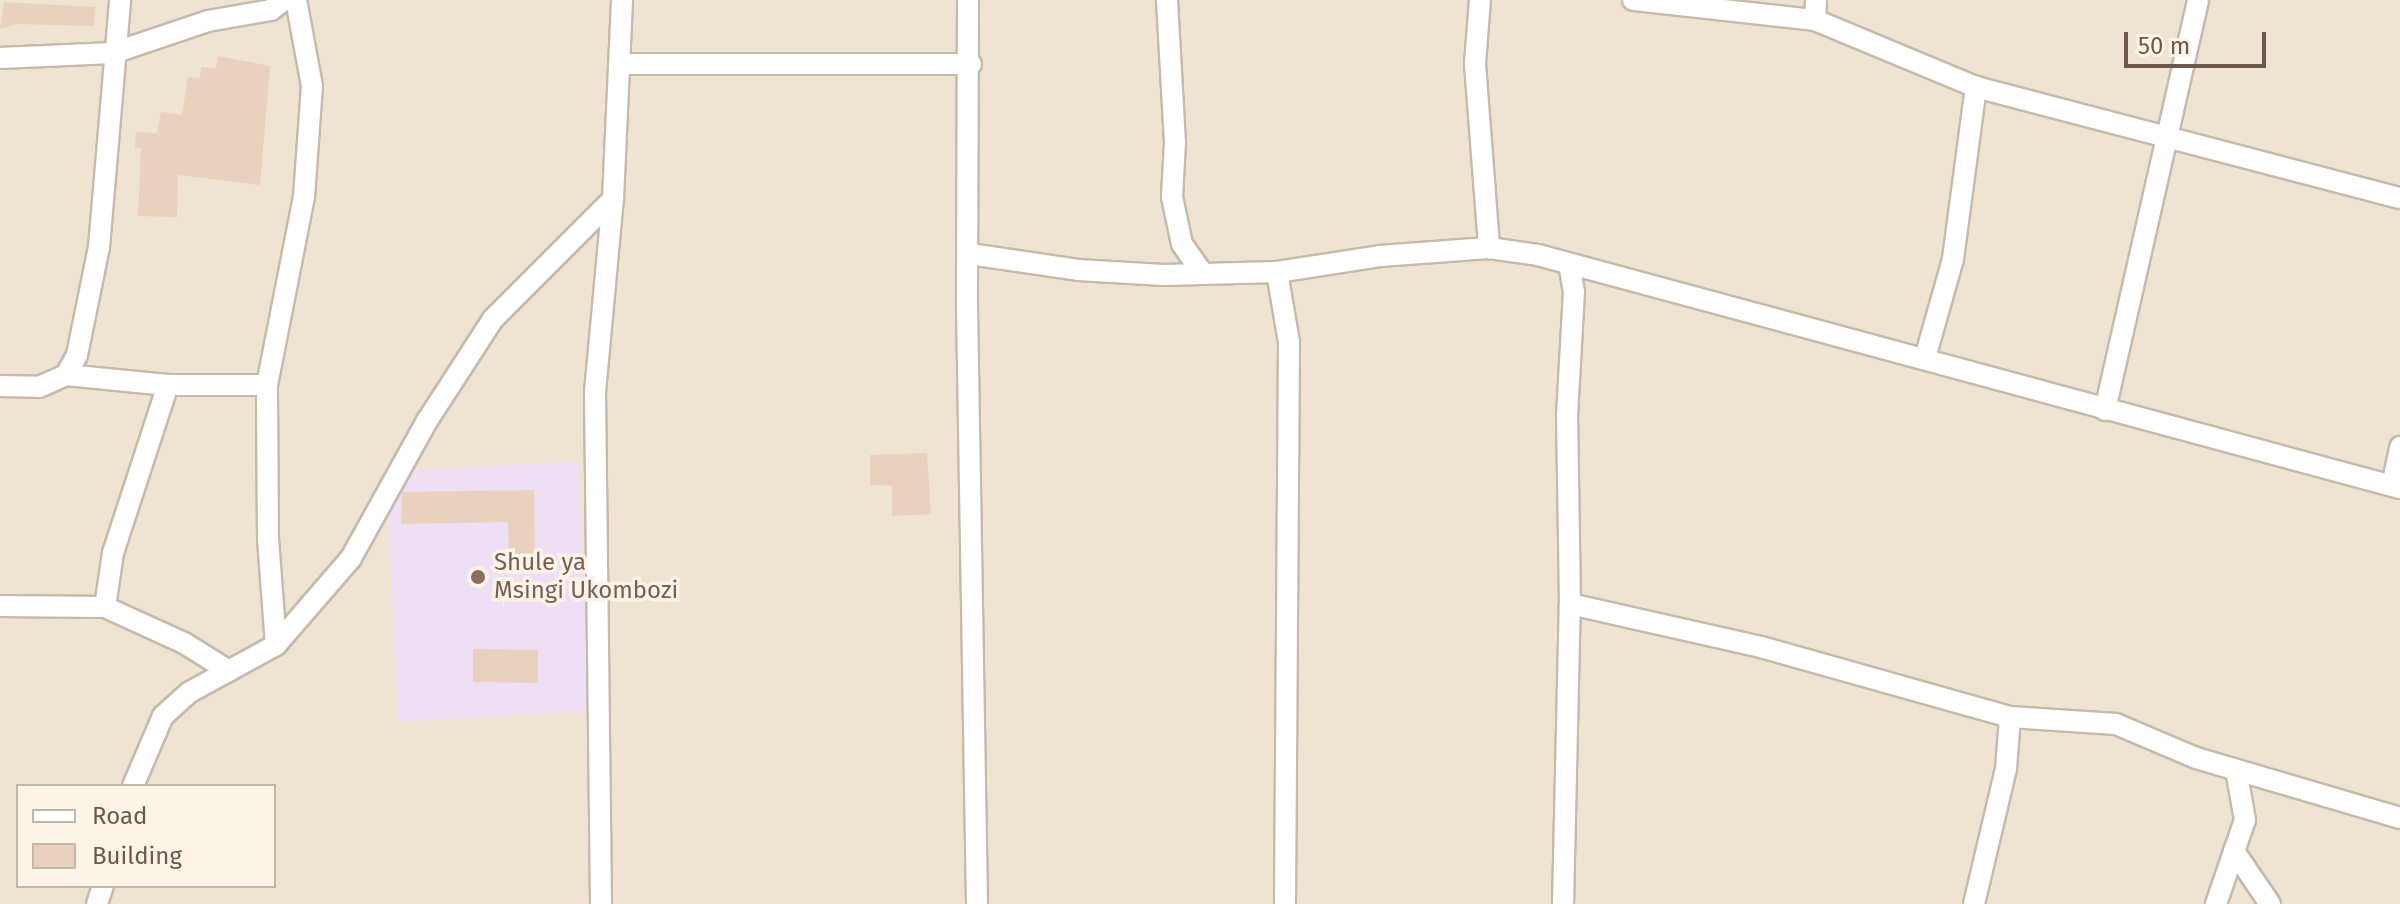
<!DOCTYPE html>
<style>
body{margin:0}
#map{position:relative;width:2400px;height:904px;overflow:hidden;background:#f8f1e2;font-family:"Fira Sans",sans-serif}
div>[style]{position:absolute}
.residential>*{inset:0;background:#efe3d1}
.education>*{inset:0;background:#eedff4}
.building>*{inset:0;background:#ead1bd}
.roads{filter:drop-shadow(2px 0 #c7b9ab) drop-shadow(-2px 0 #c7b9ab) drop-shadow(0 2px #c7b9ab) drop-shadow(0 -2px #c7b9ab)}
.minor>*{height:20px;margin:-10px;padding:0 10px;transform-origin:10px;border-radius:10px;background:#fff}
.dots>*{width:22px;height:22px;translate:-50% -50%;box-sizing:border-box;border:4px solid #fcf5e7;border-radius:50%}
span{translate:-50% -50%;white-space:nowrap;text-align:center;line-height:1.15;-webkit-text-stroke:7px #fcf5e7;paint-order:stroke}
.education-label{font-size:24px;color:#785e54}
.left{translate:0 -50%;text-align:left}
.legend{position:absolute;left:16px;top:784px;width:260px;height:104px;box-sizing:border-box;background:#fcf5e7;border:2px solid #c2b7a9;margin:0;padding:10px 14px;list-style:none;font-size:24px;color:#6c594c}
.legend li{display:flex;align-items:center;gap:16px;height:40px}
.legend b{width:40px;border:2px solid #c2b7a9}
.scale{position:absolute;left:2124px;top:32px;width:142px;height:36px;box-sizing:border-box;border:4px solid #6c594c;border-top:0;padding-left:10px;font-size:24px;line-height:28px;white-space:nowrap;color:#6c594c;-webkit-text-stroke:6px #fcf5e7;paint-order:stroke}
</style>
<div id="map">
<div class="residential">
<i style="clip-path:polygon(evenodd,0 0,2400px 0,2400px 904px,0 904px,0 0,18px 786px,274px 786px,274px 886px,18px 886px,18px 786px)"></i>
</div>
<div class="education">
<i style="clip-path:polygon(578px 461px,590px 711px,398px 722px,386px 472px)"></i>
</div>
<div class="building">
<i style="clip-path:polygon(4px 2px,95px 7px,94px 26px,17px 24px,0 29px)"></i>
<i style="clip-path:polygon(218px 56px,270px 66px,260px 185px,178px 175px,177px 217px,138px 216px,141px 148px,135px 148px,136px 132px,157px 133px,161px 112px,182px 115px,188px 77px,200px 78px,201px 67px,216px 68px)"></i>
<i style="clip-path:polygon(927px 453px,931px 514px,892px 516px,892px 486px,870px 485px,870px 455px)"></i>
<i style="clip-path:polygon(534px 490px,535px 559px,509px 560px,508px 522px,401px 524px,402px 492px)"></i>
<i style="clip-path:polygon(473px 649px,538px 650px,538px 683px,473px 682px)"></i>
</div>
<div class="roads">
<div class="minor">
<i style="left:968px;top:0;width:307px;rotate:90.2deg"></i>
<i style="left:967px;top:307px;width:597px;rotate:89.04deg"></i>
<i style="left:1167px;top:0;width:142px;rotate:86.8deg"></i>
<i style="left:1175px;top:142px;width:55px;rotate:93.1deg"></i>
<i style="left:1172px;top:197px;width:48px;rotate:78deg"></i>
<i style="left:1182px;top:244px;width:33px;rotate:55deg"></i>
<i style="left:1480px;top:0;width:64px;rotate:94.5deg"></i>
<i style="left:1475px;top:64px;width:185px;rotate:85.6deg"></i>
<i style="left:1633px;top:0;width:183px;rotate:6.3deg"></i>
<i style="left:1815px;top:20px;width:174px;rotate:22.6deg"></i>
<i style="left:1976px;top:87px;width:438px;rotate:14.7deg"></i>
<i style="left:1815px;top:20px;width:20px;rotate:-87deg"></i>
<i style="left:0;top:58px;width:113px;rotate:-2.5deg"></i>
<i style="left:113px;top:53px;width:100px;rotate:-18.6deg"></i>
<i style="left:208px;top:21px;width:64px;rotate:-9.9deg"></i>
<i style="left:271px;top:10px;width:16px;rotate:-38deg"></i>
<i style="left:620px;top:64px;width:351px"></i>
<i style="left:970px;top:254px;width:109px;rotate:8.4deg"></i>
<i style="left:1078px;top:270px;width:86px;rotate:3.3deg"></i>
<i style="left:1164px;top:275px;width:113px;rotate:-1.5deg"></i>
<i style="left:1277px;top:272px;width:104px;rotate:-8.8deg"></i>
<i style="left:1380px;top:256px;width:109px;rotate:-4.2deg"></i>
<i style="left:1489px;top:248px;width:49px;rotate:8.1deg"></i>
<i style="left:1538px;top:255px;width:893px;rotate:15.13deg"></i>
<i style="left:1277px;top:272px;width:71px;rotate:80.3deg"></i>
<i style="left:1289px;top:342px;width:562px;rotate:90.41deg"></i>
<i style="left:1925px;top:358px;width:103px;rotate:-74.2deg"></i>
<i style="left:1953px;top:259px;width:174px;rotate:-82.4deg"></i>
<i style="left:66px;top:375px;width:102px;rotate:5.6deg"></i>
<i style="left:168px;top:385px;width:99px"></i>
<i style="left:0;top:386px;width:39px;rotate:1deg"></i>
<i style="left:39px;top:387px;width:30px;rotate:-24deg"></i>
<i style="left:66px;top:375px;width:23px;rotate:-61deg"></i>
<i style="left:77px;top:355px;width:110px;rotate:-78.5deg"></i>
<i style="left:99px;top:247px;width:248px;rotate:-85.1deg"></i>
<i style="left:2105px;top:410px;width:420px;rotate:-77.2deg"></i>
<i style="left:2392px;top:486px;width:40px;rotate:-78deg"></i>
<i style="left:1570px;top:604px;width:196px;rotate:12.7deg"></i>
<i style="left:1761px;top:647px;width:259px;rotate:15.7deg"></i>
<i style="left:2010px;top:717px;width:106px;rotate:3.8deg"></i>
<i style="left:2116px;top:724px;width:87px;rotate:23deg"></i>
<i style="left:2196px;top:758px;width:213px;rotate:16.4deg"></i>
<i style="left:0;top:606px;width:105px;rotate:0.5deg"></i>
<i style="left:105px;top:607px;width:87px;rotate:24.5deg"></i>
<i style="left:184px;top:643px;width:53px;rotate:31.9deg"></i>
<i style="left:105px;top:607px;width:55px;rotate:-81.6deg"></i>
<i style="left:113px;top:553px;width:177px;rotate:-71.9deg"></i>
<i style="left:276px;top:645px;width:107px;rotate:-94.3deg"></i>
<i style="left:268px;top:538px;width:153px;rotate:-90.4deg"></i>
<i style="left:267px;top:385px;width:192px;rotate:-78.9deg"></i>
<i style="left:304px;top:197px;width:111px;rotate:-85.9deg"></i>
<i style="left:312px;top:86px;width:87px;rotate:-100.5deg"></i>
<i style="left:133px;top:786px;width:76px;rotate:-66.8deg"></i>
<i style="left:163px;top:716px;width:36px;rotate:-42deg"></i>
<i style="left:190px;top:692px;width:98px;rotate:-28.7deg"></i>
<i style="left:276px;top:645px;width:115px;rotate:-49.2deg"></i>
<i style="left:351px;top:558px;width:157px;rotate:-61deg"></i>
<i style="left:427px;top:421px;width:121px;rotate:-57.1deg"></i>
<i style="left:493px;top:319px;width:170px;rotate:-45deg"></i>
<i style="left:2234px;top:851px;width:64px;rotate:55.8deg"></i>
<i style="left:97px;top:904px;width:19px;rotate:-72deg"></i>
<i style="left:601px;top:904px;width:512px;rotate:-90.67deg"></i>
<i style="left:595px;top:392px;width:194px;rotate:-84.7deg"></i>
<i style="left:613px;top:199px;width:199px;rotate:-87.4deg"></i>
<i style="left:1563px;top:904px;width:300px;rotate:-88.7deg"></i>
<i style="left:1570px;top:604px;width:188px;rotate:-90.9deg"></i>
<i style="left:1567px;top:416px;width:124px;rotate:-86.8deg"></i>
<i style="left:1574px;top:292px;width:29px;rotate:-100deg"></i>
<i style="left:1974px;top:904px;width:139px;rotate:-76.7deg"></i>
<i style="left:2006px;top:769px;width:52px;rotate:-85.6deg"></i>
<i style="left:2216px;top:904px;width:89px;rotate:-71deg"></i>
<i style="left:2245px;top:820px;width:51px;rotate:-100.2deg"></i>
</div>
</div>
<div class="dots">
<i style="left:478px;top:577px;background:#8d6e63"></i>
</div>
<div class="education-label">
<span class="left" style="left:494px;top:577px">Shule ya<br>Msingi Ukombozi</span>
</div>
<ul class="legend">
<li><b style="height:10px;background:#fff"></b>Road</li>
<li><b style="height:22px;background:#ead1bd"></b>Building</li>
</ul>
<div class="scale">50 m</div>
</div>
